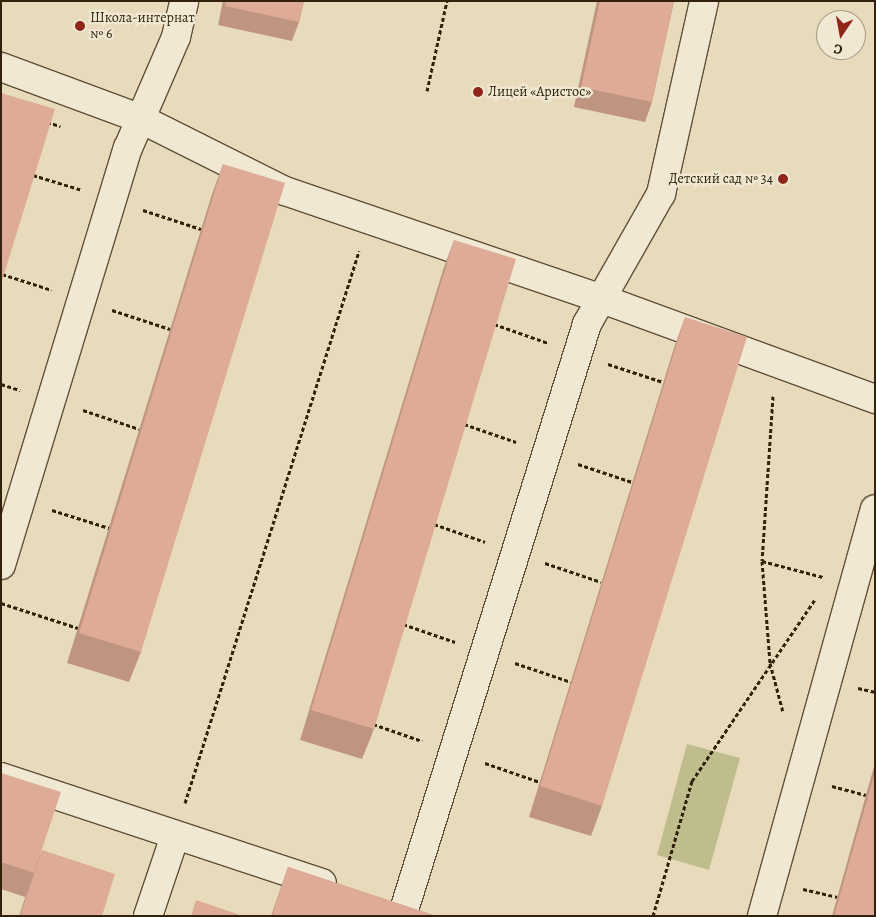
<!DOCTYPE html>
<meta charset="utf-8">
<style>
body{margin:0}
#map{position:relative;width:876px;height:917px;overflow:hidden;background:#e8dbbc;font-family:Alegreya,serif}
div>[style]{position:absolute}
.green>*{inset:0;background:#bebd8b}
.path>*{height:3px;margin-top:-1.5px;transform-origin:0;background:repeating-linear-gradient(90deg,#32220c 0 4px,transparent 0 6.5px)}
.roads{filter:drop-shadow(1px 0 #605038) drop-shadow(-1px 0 #605038) drop-shadow(0 1px #605038) drop-shadow(0 -1px #605038)}
.minor>*{height:28px;margin:-14px;padding:0 14px;transform-origin:14px;border-radius:14px;background:#f0e8d3}
.wall>*{inset:0;background:#bf9481}
.building>*{inset:0;background:#deac96}
.dots>*{width:14px;height:14px;translate:-50% -50%;box-sizing:border-box;border:2px solid #f0e8d3;border-radius:50%}
span{translate:-50% -50%;white-space:nowrap;text-align:center;line-height:1.15;-webkit-text-stroke:4.5px #f0e8d3;paint-order:stroke}
.poi-label{font-size:14px;color:#32220c}
.left{translate:0 -50%;text-align:left}
.right{translate:-100% -50%;text-align:right}
.frame{position:absolute;inset:0;border:2px solid #32220c;pointer-events:none}
.north{position:absolute;left:816px;top:10px;width:50px;height:50px;box-sizing:border-box;background:#f0e8d3;border:1px solid #a49983;border-radius:50%;rotate:192deg;font-size:14px;font-weight:700;line-height:20px;text-align:center;color:#32220c}
.north::after{content:'';display:block;margin:auto;width:18px;height:22px;background:#8f2418;clip-path:polygon(50% 0,100% 100%,50% 72%,0 100%)}
</style>
<div id="map">
<div class="green">
<i style="clip-path:polygon(687px 744px,740px 758px,709px 870px,657px 855px)"></i>
</div>
<div class="path">
<i style="left:427px;top:91px;width:92px;rotate:-77.5deg"></i>
<i style="left:47px;top:122px;width:14px;rotate:17deg"></i>
<i style="left:33px;top:175px;width:51px;rotate:17deg"></i>
<i style="left:143px;top:210px;width:61px;rotate:18.1deg"></i>
<i style="left:2px;top:274px;width:52px;rotate:17.7deg"></i>
<i style="left:112px;top:310px;width:61px;rotate:18.1deg"></i>
<i style="left:494px;top:324px;width:57px;rotate:19.4deg"></i>
<i style="left:608px;top:364px;width:58px;rotate:18.1deg"></i>
<i style="left:1px;top:384px;width:20px;rotate:18deg"></i>
<i style="left:773px;top:396px;width:165px;rotate:93.8deg"></i>
<i style="left:762px;top:561px;width:102px;rotate:85.5deg"></i>
<i style="left:770px;top:663px;width:51px;rotate:75.1deg"></i>
<i style="left:83px;top:410px;width:59px;rotate:18.7deg"></i>
<i style="left:464px;top:424px;width:55px;rotate:19.1deg"></i>
<i style="left:578px;top:464px;width:57px;rotate:18.4deg"></i>
<i style="left:52px;top:510px;width:60px;rotate:17.5deg"></i>
<i style="left:434px;top:524px;width:54px;rotate:19.4deg"></i>
<i style="left:762px;top:561px;width:63px;rotate:14.7deg"></i>
<i style="left:545px;top:563px;width:59px;rotate:18.7deg"></i>
<i style="left:1px;top:603px;width:81px;rotate:18deg"></i>
<i style="left:403px;top:624px;width:55px;rotate:19.1deg"></i>
<i style="left:515px;top:663px;width:59px;rotate:18.7deg"></i>
<i style="left:858px;top:688px;width:17px;rotate:13deg"></i>
<i style="left:373px;top:724px;width:52px;rotate:19.1deg"></i>
<i style="left:485px;top:763px;width:58px;rotate:19.1deg"></i>
<i style="left:832px;top:786px;width:35px;rotate:15deg"></i>
<i style="left:185px;top:803px;width:579px;rotate:-72.5deg"></i>
<i style="left:803px;top:889px;width:35px;rotate:13deg"></i>
<i style="left:653px;top:916px;width:141px;rotate:-73.9deg"></i>
<i style="left:692px;top:781px;width:220px;rotate:-55.9deg"></i>
</div>
<div class="roads">
<div class="minor">
<i style="left:1px;top:67px;width:147px;rotate:20.3deg"></i>
<i style="left:139px;top:118px;width:163px;rotate:26.6deg"></i>
<i style="left:285px;top:191px;width:335px;rotate:18.8deg"></i>
<i style="left:602px;top:299px;width:291px;rotate:20.1deg"></i>
<i style="left:1px;top:565px;width:436px;rotate:-73.1deg"></i>
<i style="left:128px;top:148px;width:121px;rotate:-66.6deg"></i>
<i style="left:176px;top:37px;width:37px;rotate:-77deg"></i>
<i style="left:1px;top:777px;width:338px;rotate:18.3deg"></i>
<i style="left:404px;top:910px;width:614px;rotate:-72.66deg"></i>
<i style="left:587px;top:324px;width:150px;rotate:-60.4deg"></i>
<i style="left:661px;top:194px;width:198px;rotate:-77.4deg"></i>
<i style="left:148px;top:916px;width:84px;rotate:-71.4deg"></i>
<i style="left:762px;top:916px;width:422px;rotate:-74.5deg"></i>
</div>
</div>
<div class="wall">
<i style="clip-path:polygon(223px 1px,304px 1px,299px 22px,292px 41px,218px 25px)"></i>
<i style="clip-path:polygon(597px 1px,674px 1px,652px 102px,645px 122px,574px 107px)"></i>
<i style="clip-path:polygon(223px 164px,141px 652px,129px 682px,67px 663px,212px 194px)"></i>
<i style="clip-path:polygon(454px 240px,374px 729px,362px 759px,300px 740px,443px 270px)"></i>
<i style="clip-path:polygon(685px 317px,602px 806px,591px 836px,529px 817px,674px 348px)"></i>
<i style="clip-path:polygon(875px 763px,875px 916px,832px 916px)"></i>
<i style="clip-path:polygon(1px 773px,40px 854px,102px 916px,19px 916px,27px 892px,25px 897px,1px 889px)"></i>
<i style="clip-path:polygon(288px 867px,436px 916px,271px 916px)"></i>
</div>
<div class="building">
<i style="clip-path:polygon(226px 1px,304px 1px,299px 22px,225px 6px)"></i>
<i style="clip-path:polygon(600px 1px,674px 1px,652px 102px,581px 87px)"></i>
<i style="clip-path:polygon(1px 93px,55px 109px,1px 284px)"></i>
<i style="clip-path:polygon(223px 164px,285px 183px,141px 652px,79px 633px)"></i>
<i style="clip-path:polygon(454px 240px,516px 259px,374px 729px,311px 710px)"></i>
<i style="clip-path:polygon(685px 317px,747px 337px,602px 806px,540px 786px)"></i>
<i style="clip-path:polygon(875px 772px,875px 916px,834px 916px)"></i>
<i style="clip-path:polygon(1px 773px,61px 792px,34px 873px,1px 862px)"></i>
<i style="clip-path:polygon(42px 850px,115px 874px,102px 916px,20px 916px)"></i>
<i style="clip-path:polygon(288px 867px,436px 916px,272px 916px)"></i>
<i style="clip-path:polygon(196px 900px,243px 916px,191px 916px)"></i>
</div>
<div class="dots">
<i style="left:80px;top:26px;background:#8f2418"></i>
<i style="left:478px;top:92px;background:#8f2418"></i>
<i style="left:783px;top:179px;background:#8f2418"></i>
</div>
<div class="poi-label">
<span class="left" style="left:90px;top:26px">Школа-интернат<br>№ 6</span>
<span class="left" style="left:488px;top:92px">Лицей «Аристос»</span>
<span class="right" style="left:773px;top:179px">Детский сад № 34</span>
</div>
<div class="frame"></div>
<div class="north">С</div>
</div>
